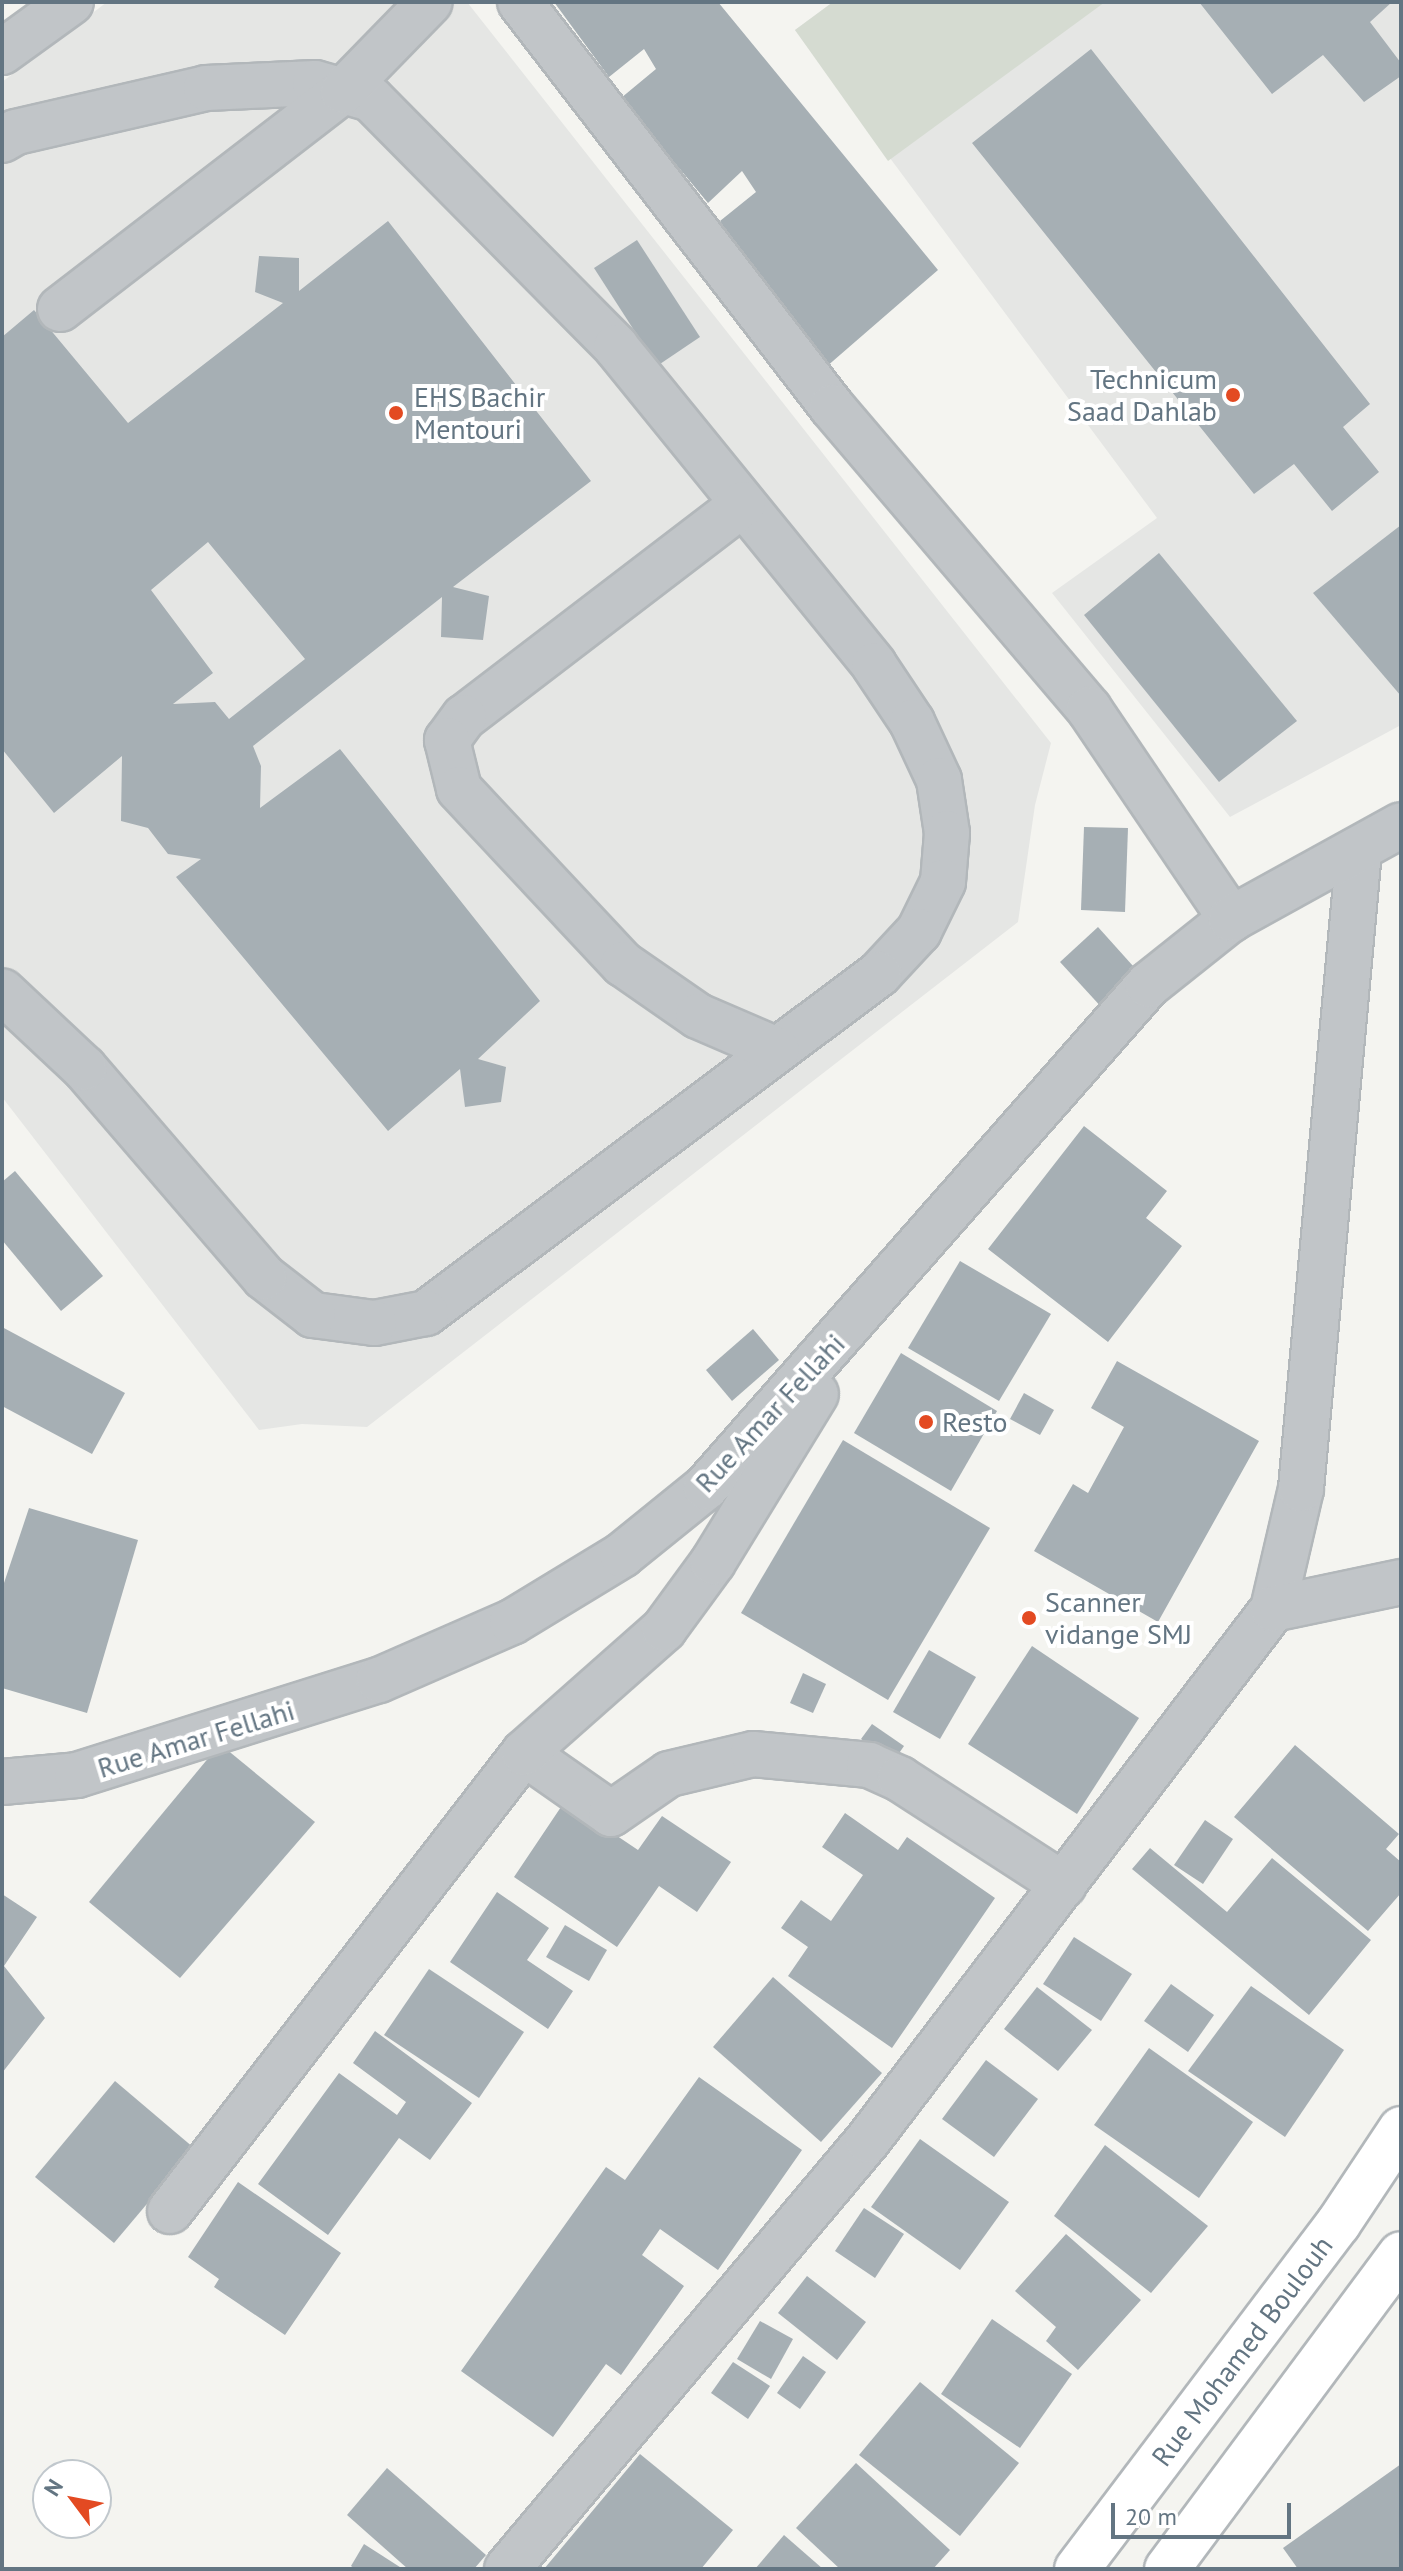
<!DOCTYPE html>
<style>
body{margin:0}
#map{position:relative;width:1403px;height:2571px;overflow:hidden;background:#f4f4f0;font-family:"PT Sans",sans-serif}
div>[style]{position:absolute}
.built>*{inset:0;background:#e5e6e4}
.green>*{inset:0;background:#d5dbd1}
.building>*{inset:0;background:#a6afb4}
.roads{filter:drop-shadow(2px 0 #b2b7ba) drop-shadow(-2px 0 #b2b7ba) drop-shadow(0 2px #b2b7ba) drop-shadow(0 -2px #b2b7ba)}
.minor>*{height:44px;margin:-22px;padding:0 22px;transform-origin:22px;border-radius:22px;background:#c1c5c8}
.major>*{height:44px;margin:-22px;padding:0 22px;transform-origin:22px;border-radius:22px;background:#fff}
.dots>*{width:22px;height:22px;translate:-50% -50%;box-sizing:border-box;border:4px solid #fff;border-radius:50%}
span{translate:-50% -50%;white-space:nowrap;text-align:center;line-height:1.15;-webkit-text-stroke:8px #fff;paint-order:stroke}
.poi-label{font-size:28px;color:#637582}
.right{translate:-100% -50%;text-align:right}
.left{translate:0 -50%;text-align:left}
.street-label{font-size:28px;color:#637582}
.frame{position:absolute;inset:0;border:4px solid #637582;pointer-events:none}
.north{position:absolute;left:32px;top:2459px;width:80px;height:80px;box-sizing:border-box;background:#fff;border:2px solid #c1c8cd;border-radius:50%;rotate:302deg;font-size:22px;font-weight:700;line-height:32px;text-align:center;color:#637582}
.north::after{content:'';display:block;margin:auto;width:28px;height:36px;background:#e34a22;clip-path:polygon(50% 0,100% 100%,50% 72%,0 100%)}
.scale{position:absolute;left:1111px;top:2503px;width:180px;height:36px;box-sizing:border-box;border:4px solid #637582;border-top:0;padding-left:10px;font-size:24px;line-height:28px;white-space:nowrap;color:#637582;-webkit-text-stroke:6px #fff;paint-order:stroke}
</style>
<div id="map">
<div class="built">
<i style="clip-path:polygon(107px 2px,467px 2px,1051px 743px,1035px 805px,1018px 922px,367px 1427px,302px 1424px,259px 1430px,2px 1097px,2px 82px)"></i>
<i style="clip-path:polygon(833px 2px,1401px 2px,1401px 725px,1230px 817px,1052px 593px,1157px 518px,795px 30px)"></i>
</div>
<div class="green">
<i style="clip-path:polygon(833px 2px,1105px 2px,888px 161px,795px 30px)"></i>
</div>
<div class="building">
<i style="clip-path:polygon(554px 2px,718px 2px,938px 270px,818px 374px,720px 221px,756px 192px,742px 171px,708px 203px,621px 98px,656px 69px,644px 49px,609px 77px)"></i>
<i style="clip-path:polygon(1199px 2px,1392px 2px,1370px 22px,1401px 63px,1401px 76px,1364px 102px,1323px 55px,1272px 94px)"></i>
<i style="clip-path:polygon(1091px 49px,1370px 404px,1343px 427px,1379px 472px,1332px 511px,1294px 464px,1254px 494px,972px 143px)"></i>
<i style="clip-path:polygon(evenodd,388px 221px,591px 481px,453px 587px,489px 596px,483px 640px,441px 637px,442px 597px,253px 746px,261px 766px,260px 808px,340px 749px,540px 1001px,478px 1059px,506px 1067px,501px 1102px,465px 1107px,460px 1069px,388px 1131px,176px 877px,201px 859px,168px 854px,148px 828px,121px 821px,122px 756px,54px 813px,2px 749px,2px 337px,34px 310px,128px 423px,283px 303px,255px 292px,259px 256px,299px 258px,299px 291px,388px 221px,208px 542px,305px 659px,229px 719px,215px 702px,173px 704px,213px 673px,151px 590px,208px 542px)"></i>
<i style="clip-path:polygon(637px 240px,700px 337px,657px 366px,594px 268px)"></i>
<i style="clip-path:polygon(1401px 525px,1401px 696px,1313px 593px)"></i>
<i style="clip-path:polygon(1159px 553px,1297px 721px,1219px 782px,1084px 615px)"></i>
<i style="clip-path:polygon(1084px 827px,1128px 828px,1125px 912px,1081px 910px)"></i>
<i style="clip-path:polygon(1098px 927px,1142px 976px,1104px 1010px,1060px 962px)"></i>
<i style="clip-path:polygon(1084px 1126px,1167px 1191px,1146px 1218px,1182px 1246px,1108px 1342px,988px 1249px)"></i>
<i style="clip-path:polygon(15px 1171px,103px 1276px,61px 1311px,2px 1240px,2px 1182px)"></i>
<i style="clip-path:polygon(960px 1261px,1051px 1314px,999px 1401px,908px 1348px)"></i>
<i style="clip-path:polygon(2px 1327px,125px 1393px,92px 1454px,2px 1406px)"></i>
<i style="clip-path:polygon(753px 1329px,779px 1360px,732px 1401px,706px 1370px)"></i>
<i style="clip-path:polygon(901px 1353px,997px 1411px,951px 1491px,854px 1433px)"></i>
<i style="clip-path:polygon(1117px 1361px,1259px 1441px,1158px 1622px,1034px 1551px,1073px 1484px,1088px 1493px,1124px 1427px,1091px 1408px)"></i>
<i style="clip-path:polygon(1024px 1393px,1054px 1410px,1040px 1435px,1010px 1419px)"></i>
<i style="clip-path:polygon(843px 1440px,990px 1528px,888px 1700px,741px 1613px)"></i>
<i style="clip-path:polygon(29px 1508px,138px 1540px,87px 1713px,2px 1688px,2px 1589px)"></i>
<i style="clip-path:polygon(1032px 1646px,1139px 1718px,1077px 1814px,968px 1744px)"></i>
<i style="clip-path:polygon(929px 1650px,976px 1677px,940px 1739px,893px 1712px)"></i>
<i style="clip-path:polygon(803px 1673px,826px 1684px,813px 1713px,790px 1703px)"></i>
<i style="clip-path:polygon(872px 1724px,904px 1746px,893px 1762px,861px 1739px)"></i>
<i style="clip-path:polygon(220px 1744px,315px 1822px,180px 1978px,89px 1902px)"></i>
<i style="clip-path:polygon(1295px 1745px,1399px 1834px,1386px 1849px,1401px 1862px,1401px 1893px,1368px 1931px,1234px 1817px)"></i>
<i style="clip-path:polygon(565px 1801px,638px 1850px,662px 1816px,731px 1862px,697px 1912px,659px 1886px,617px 1947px,514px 1877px)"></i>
<i style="clip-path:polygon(845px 1813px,898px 1850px,907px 1837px,995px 1898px,892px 2048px,788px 1976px,808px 1947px,781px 1928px,801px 1900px,831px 1921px,863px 1875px,822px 1847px)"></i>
<i style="clip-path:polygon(1205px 1820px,1233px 1839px,1203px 1884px,1174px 1865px)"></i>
<i style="clip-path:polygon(1150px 1848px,1227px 1912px,1272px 1858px,1371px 1940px,1309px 2015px,1132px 1869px)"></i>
<i style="clip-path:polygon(497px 1892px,549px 1928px,527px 1960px,573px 1991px,548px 2029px,450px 1962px)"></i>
<i style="clip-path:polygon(2px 1894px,37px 1917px,4px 1966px,45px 2018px,2px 2073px)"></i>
<i style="clip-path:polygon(565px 1925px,607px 1950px,589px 1981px,546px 1957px)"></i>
<i style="clip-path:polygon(1074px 1937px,1132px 1974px,1101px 2021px,1043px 1984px)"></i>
<i style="clip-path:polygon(429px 1969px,524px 2032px,479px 2098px,384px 2035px)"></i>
<i style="clip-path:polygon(773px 1977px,882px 2073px,821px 2142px,713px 2047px)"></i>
<i style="clip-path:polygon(1171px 1984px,1214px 2015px,1188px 2052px,1144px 2021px)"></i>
<i style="clip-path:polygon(1251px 1986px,1344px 2050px,1285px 2137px,1188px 2071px)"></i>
<i style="clip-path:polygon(1037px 1987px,1092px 2030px,1058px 2071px,1004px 2029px)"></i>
<i style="clip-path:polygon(375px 2031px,472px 2103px,430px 2160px,399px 2138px,328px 2235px,258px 2184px,339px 2073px,397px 2115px,406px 2102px,353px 2063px)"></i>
<i style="clip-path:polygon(1149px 2048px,1253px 2122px,1199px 2198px,1094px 2125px)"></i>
<i style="clip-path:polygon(986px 2060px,1038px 2099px,994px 2157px,942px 2119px)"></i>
<i style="clip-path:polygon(699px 2077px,802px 2150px,718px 2270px,660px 2229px,642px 2255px,684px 2286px,621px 2375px,606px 2364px,553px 2437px,461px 2371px,606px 2167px,625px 2180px)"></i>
<i style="clip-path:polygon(115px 2081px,194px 2148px,114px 2243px,35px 2177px)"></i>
<i style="clip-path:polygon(920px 2139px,1009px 2202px,960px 2270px,871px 2207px)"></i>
<i style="clip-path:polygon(1105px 2145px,1208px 2226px,1151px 2293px,1054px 2216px)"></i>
<i style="clip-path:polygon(238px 2182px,341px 2253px,285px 2335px,214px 2287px,219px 2279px,188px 2257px)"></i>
<i style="clip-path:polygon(864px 2208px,904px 2234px,875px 2278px,835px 2251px)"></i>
<i style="clip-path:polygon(1066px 2234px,1141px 2300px,1078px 2370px,1046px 2341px,1056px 2327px,1015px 2291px)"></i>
<i style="clip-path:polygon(807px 2276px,866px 2322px,837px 2360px,778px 2313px)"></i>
<i style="clip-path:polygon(992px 2319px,1072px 2374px,1020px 2448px,941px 2394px)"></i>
<i style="clip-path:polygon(760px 2321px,793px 2339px,771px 2379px,737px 2359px)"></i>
<i style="clip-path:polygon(803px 2356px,826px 2372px,800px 2409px,777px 2393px)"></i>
<i style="clip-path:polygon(733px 2362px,770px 2386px,748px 2419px,711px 2393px)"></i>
<i style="clip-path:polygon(920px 2382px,1019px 2463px,960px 2536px,859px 2455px)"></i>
<i style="clip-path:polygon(640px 2454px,733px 2530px,701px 2569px,544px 2569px)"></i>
<i style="clip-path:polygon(856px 2463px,950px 2550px,933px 2569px,840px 2569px,796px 2528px)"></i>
<i style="clip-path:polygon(1401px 2464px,1401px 2569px,1298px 2569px,1283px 2548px)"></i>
<i style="clip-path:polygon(387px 2468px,486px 2555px,474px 2569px,408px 2569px,347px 2515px)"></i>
<i style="clip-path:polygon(784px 2535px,823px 2569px,755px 2569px)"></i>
<i style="clip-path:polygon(364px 2544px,403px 2569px,355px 2569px,351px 2566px)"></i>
</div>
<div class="roads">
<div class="minor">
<i style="left:520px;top:2px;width:511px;rotate:52.39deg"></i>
<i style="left:832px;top:407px;width:397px;rotate:49.6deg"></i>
<i style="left:1089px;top:709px;width:254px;rotate:55.9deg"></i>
<i style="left:2px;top:52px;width:85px;rotate:-35.9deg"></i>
<i style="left:2px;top:140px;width:16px;rotate:-30deg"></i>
<i style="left:16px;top:132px;width:195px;rotate:-13deg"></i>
<i style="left:206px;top:88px;width:109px;rotate:-2.6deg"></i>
<i style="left:315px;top:83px;width:58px;rotate:15.9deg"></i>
<i style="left:371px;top:99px;width:349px;rotate:45.3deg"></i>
<i style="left:616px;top:347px;width:409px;rotate:50.9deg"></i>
<i style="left:874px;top:665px;width:69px;rotate:56.3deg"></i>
<i style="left:912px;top:722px;width:64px;rotate:65deg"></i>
<i style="left:939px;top:780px;width:54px;rotate:81.4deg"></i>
<i style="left:947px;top:833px;width:49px;rotate:94.7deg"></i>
<i style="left:943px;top:882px;width:55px;rotate:116.1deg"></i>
<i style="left:919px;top:931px;width:59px;rotate:132.9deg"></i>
<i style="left:879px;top:974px;width:566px;rotate:143.19deg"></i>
<i style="left:426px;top:1313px;width:53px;rotate:169.1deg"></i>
<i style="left:374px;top:1323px;width:62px;rotate:-172.5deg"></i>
<i style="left:313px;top:1315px;width:62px;rotate:-142.2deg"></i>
<i style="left:264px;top:1277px;width:276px;rotate:-130.7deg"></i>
<i style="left:84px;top:1068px;width:112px;rotate:-136.8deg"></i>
<i style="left:60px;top:309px;width:357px;rotate:-37.6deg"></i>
<i style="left:343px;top:91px;width:124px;rotate:-45.7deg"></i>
<i style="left:743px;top:504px;width:351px;rotate:142.6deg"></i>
<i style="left:464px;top:717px;width:29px;rotate:126deg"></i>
<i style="left:447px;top:740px;width:50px;rotate:76.2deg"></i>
<i style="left:459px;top:789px;width:240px;rotate:46.9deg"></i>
<i style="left:623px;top:964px;width:91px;rotate:34.7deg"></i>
<i style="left:698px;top:1016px;width:86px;rotate:23.3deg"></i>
<i style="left:1273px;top:1609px;width:123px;rotate:-76.9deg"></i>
<i style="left:1301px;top:1489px;width:641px;rotate:-84.81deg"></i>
<i style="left:524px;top:1753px;width:106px;rotate:35deg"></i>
<i style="left:611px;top:1814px;width:70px;rotate:-34.6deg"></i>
<i style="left:669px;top:1774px;width:86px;rotate:-13.4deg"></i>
<i style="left:753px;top:1754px;width:117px;rotate:5.4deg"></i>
<i style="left:869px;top:1765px;width:34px;rotate:24deg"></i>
<i style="left:900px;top:1779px;width:195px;rotate:32.9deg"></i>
<i style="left:2px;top:1782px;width:75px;rotate:-5.3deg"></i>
<i style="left:77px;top:1775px;width:317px;rotate:-17.5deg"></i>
<i style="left:379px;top:1680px;width:145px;rotate:-23.6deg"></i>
<i style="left:512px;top:1622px;width:129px;rotate:-31.3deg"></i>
<i style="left:622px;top:1555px;width:108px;rotate:-39deg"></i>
<i style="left:706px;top:1487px;width:669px;rotate:-48.64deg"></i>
<i style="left:1148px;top:985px;width:106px;rotate:-38.5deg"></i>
<i style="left:1231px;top:919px;width:194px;rotate:-28.9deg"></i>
<i style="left:170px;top:2211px;width:579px;rotate:-52.3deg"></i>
<i style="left:524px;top:1753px;width:187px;rotate:-41.5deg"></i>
<i style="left:664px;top:1629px;width:83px;rotate:-53.8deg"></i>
<i style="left:713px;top:1562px;width:197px;rotate:-58.5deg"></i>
<i style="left:507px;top:2569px;width:561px;rotate:-49.92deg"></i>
<i style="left:868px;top:2140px;width:668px;rotate:-52.67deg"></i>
<i style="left:1273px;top:1609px;width:131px;rotate:-11.9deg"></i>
</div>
<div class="major">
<i style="left:1077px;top:2569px;width:433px;rotate:-52.9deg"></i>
<i style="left:1338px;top:2224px;width:114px;rotate:-56.4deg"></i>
<i style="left:1167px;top:2569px;width:392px;rotate:-53.4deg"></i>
</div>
</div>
<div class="dots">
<i style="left:1233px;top:395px;background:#e34a22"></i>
<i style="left:396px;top:413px;background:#e34a22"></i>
<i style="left:926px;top:1422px;background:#e34a22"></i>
<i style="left:1029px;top:1618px;background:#e34a22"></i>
</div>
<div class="poi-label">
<span class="right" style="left:1217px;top:395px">Technicum<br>Saad Dahlab</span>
<span class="left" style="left:414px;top:413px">EHS Bachir<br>Mentouri</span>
<span class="left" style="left:942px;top:1422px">Resto</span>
<span class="left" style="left:1045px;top:1618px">Scanner<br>vidange SMJ</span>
</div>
<div class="street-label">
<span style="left:770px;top:1413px;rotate:-47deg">Rue Amar Fellahi</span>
<span style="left:196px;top:1739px;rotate:-17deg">Rue Amar Fellahi</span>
<span style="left:1242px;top:2351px;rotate:-53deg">Rue Mohamed Boulouh</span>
</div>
<div class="frame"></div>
<div class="north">N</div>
<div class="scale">20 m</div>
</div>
